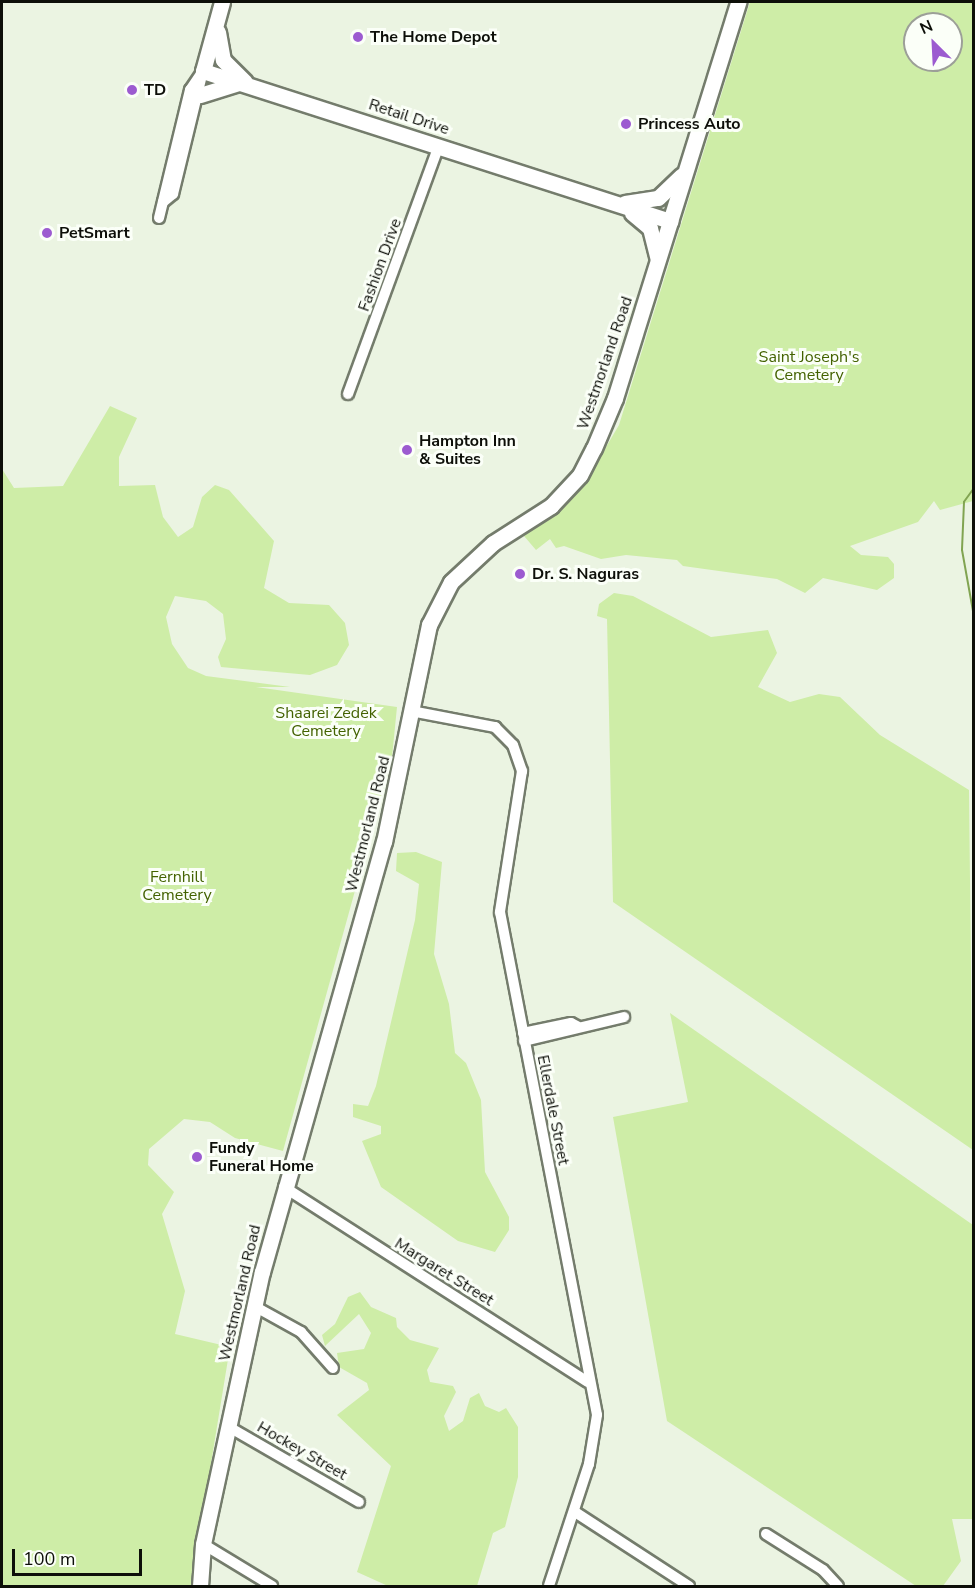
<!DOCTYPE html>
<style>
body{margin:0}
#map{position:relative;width:975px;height:1588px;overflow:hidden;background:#ebf4e2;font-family:"Nunito Sans",sans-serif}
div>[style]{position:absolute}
.green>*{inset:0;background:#ceeda7}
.stream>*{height:2px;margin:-1px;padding:0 1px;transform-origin:1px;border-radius:1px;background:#81a451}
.roads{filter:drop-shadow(2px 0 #747c6c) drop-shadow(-2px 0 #747c6c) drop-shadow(0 2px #747c6c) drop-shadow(0 -2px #747c6c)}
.street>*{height:10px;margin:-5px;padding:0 5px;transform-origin:5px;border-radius:5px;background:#fff}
.secondary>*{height:15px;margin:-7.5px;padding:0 7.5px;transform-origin:7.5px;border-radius:7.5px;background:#fff}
.dots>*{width:16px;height:16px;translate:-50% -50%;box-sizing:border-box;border:3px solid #fbfff8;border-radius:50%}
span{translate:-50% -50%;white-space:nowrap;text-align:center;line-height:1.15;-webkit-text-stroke:6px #fbfff8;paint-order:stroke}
.poi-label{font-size:16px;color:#0d0f09;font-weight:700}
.left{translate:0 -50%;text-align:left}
.street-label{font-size:16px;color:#0d0f09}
.park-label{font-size:16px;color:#436200}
.frame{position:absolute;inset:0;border:3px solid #0d0f09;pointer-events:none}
.north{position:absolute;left:903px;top:12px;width:60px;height:60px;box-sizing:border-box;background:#fbfff8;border:2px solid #9c9f98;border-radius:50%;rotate:336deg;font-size:16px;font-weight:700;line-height:24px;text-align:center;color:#0d0f09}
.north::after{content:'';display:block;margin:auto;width:21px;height:27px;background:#9c5bd0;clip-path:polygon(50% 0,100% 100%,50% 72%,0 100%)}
.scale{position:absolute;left:12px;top:1549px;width:130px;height:27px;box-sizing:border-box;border:3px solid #0d0f09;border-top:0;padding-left:8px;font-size:18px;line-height:21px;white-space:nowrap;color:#0d0f09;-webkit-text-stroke:4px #fbfff8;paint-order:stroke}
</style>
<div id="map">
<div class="green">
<i style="clip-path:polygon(evenodd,750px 2px,973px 2px,973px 501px,940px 510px,934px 501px,918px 522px,850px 546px,861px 555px,888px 557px,894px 564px,894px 578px,877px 590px,823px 578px,805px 593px,777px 579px,683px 566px,677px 560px,626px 555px,601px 559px,564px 546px,556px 548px,550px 539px,536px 550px,524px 536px,583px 486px,619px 425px,750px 2px,915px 24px,951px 24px,951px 60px,915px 60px,915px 24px)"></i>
<i style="clip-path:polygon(110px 406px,137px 418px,119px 457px,119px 486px,155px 485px,163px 517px,178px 537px,193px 527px,202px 497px,215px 485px,229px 490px,274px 541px,264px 588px,289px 603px,329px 605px,345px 623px,349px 645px,337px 665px,310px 675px,221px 667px,218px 657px,226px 639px,223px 614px,206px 601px,175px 596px,166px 617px,172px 644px,188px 668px,206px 676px,290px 687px,256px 687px,397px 707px,392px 757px,283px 1151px,235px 1138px,210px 1122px,184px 1119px,149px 1149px,148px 1165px,174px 1192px,162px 1214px,185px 1291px,175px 1334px,230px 1347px,191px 1586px,2px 1586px,2px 469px,14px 488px,63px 486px)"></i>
<i style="clip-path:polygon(614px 593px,633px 596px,711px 637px,768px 630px,777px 653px,758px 687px,790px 702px,819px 694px,840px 697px,880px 735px,969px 790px,973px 1150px,613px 902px,607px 619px,597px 616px,599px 604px)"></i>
<i style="clip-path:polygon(416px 852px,442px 862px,434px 954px,449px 1004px,455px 1053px,466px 1063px,481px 1100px,485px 1172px,509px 1217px,509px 1230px,495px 1252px,458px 1241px,381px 1187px,362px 1141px,381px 1134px,381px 1126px,353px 1117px,353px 1104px,368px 1106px,376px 1086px,415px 920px,419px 884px,396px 871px,397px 853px)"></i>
<i style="clip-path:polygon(670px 1013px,973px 1225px,973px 1519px,952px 1519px,961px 1561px,943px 1586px,916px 1586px,667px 1421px,613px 1117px,688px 1102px)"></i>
<i style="clip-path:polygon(360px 1292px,371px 1307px,396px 1318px,397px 1327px,410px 1340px,439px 1348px,427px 1370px,430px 1382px,453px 1386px,456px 1392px,444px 1416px,449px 1431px,463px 1421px,470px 1398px,479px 1393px,485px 1406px,499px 1412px,506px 1408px,518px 1427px,518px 1477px,505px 1527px,493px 1533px,477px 1586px,388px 1586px,357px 1572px,391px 1466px,337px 1415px,369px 1390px,367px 1383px,339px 1367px,337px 1353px,364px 1349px,371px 1333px,359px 1314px,325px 1346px,322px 1335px,335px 1324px,348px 1297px)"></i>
</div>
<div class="stream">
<i style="left:974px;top:488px;width:17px;rotate:126deg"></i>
<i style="left:964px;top:502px;width:48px;rotate:92.4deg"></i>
<i style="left:962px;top:550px;width:68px;rotate:79.8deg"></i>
</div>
<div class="roads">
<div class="street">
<i style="left:163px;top:202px;width:13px;rotate:-39deg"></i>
<i style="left:173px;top:194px;width:127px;rotate:-76.3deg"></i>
<i style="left:159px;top:218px;width:132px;rotate:-76.4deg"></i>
<i style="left:190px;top:90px;width:23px;rotate:-56deg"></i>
<i style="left:348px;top:394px;width:264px;rotate:-69.9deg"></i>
<i style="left:411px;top:711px;width:86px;rotate:10.8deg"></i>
<i style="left:495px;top:727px;width:25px;rotate:45deg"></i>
<i style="left:513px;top:745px;width:28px;rotate:71deg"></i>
<i style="left:522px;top:771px;width:143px;rotate:98.9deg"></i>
<i style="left:500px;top:912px;width:512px;rotate:79.08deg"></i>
<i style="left:597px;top:1415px;width:50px;rotate:99.3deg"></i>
<i style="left:589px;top:1464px;width:128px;rotate:108.2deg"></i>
<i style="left:523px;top:1033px;width:49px;rotate:-11.8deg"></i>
<i style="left:571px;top:1023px;width:7px;rotate:27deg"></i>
<i style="left:524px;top:1041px;width:103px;rotate:-13.5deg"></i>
<i style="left:284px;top:1187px;width:361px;rotate:32.7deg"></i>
<i style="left:254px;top:1306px;width:54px;rotate:29deg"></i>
<i style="left:301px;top:1332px;width:48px;rotate:48.4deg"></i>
<i style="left:229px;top:1427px;width:150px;rotate:30deg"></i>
<i style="left:575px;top:1512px;width:136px;rotate:33deg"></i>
<i style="left:766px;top:1534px;width:67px;rotate:32.3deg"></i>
<i style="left:823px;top:1570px;width:22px;rotate:47deg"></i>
<i style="left:203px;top:1544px;width:81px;rotate:31.3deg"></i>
</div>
<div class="secondary">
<i style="left:222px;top:2px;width:72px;rotate:105.4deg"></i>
<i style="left:203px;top:71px;width:491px;rotate:17.8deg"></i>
<i style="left:218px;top:32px;width:28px;rotate:80deg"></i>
<i style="left:223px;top:60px;width:31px;rotate:45deg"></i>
<i style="left:200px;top:95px;width:41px;rotate:-17.1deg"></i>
<i style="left:625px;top:203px;width:33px;rotate:-9deg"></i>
<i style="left:658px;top:198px;width:32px;rotate:-44deg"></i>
<i style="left:632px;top:213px;width:23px;rotate:40deg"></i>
<i style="left:650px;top:228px;width:30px;rotate:76deg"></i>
<i style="left:200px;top:1586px;width:42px;rotate:-85.9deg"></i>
<i style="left:203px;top:1544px;width:278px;rotate:-77.8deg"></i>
<i style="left:262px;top:1272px;width:447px;rotate:-74.2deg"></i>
<i style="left:384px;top:842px;width:222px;rotate:-78.3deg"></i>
<i style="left:429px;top:625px;width:48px;rotate:-62.9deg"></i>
<i style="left:451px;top:582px;width:57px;rotate:-42.9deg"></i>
<i style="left:493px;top:543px;width:69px;rotate:-32.5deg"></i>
<i style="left:551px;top:506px;width:42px;rotate:-46.9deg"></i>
<i style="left:580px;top:475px;width:30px;rotate:-63deg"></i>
<i style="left:594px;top:448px;width:54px;rotate:-67.2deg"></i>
<i style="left:615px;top:398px;width:415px;rotate:-72.7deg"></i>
</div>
</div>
<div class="dots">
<i style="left:358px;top:37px;background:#9c5bd0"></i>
<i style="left:132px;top:90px;background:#9c5bd0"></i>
<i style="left:626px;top:124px;background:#9c5bd0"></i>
<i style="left:47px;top:233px;background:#9c5bd0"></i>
<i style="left:407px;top:450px;background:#9c5bd0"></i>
<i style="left:520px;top:574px;background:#9c5bd0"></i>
<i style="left:197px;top:1157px;background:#9c5bd0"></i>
</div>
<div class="poi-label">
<span class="left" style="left:370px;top:37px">The Home Depot</span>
<span class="left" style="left:144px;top:90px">TD</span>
<span class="left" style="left:638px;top:124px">Princess Auto</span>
<span class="left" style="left:59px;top:233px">PetSmart</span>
<span class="left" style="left:419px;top:450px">Hampton Inn<br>&amp; Suites</span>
<span class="left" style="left:532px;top:574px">Dr. S. Naguras</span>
<span class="left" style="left:209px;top:1157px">Fundy<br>Funeral Home</span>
</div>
<div class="street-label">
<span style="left:409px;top:117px;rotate:18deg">Retail Drive</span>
<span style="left:380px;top:265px;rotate:-70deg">Fashion Drive</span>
<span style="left:605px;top:363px;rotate:-71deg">Westmorland Road</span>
<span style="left:368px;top:824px;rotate:-76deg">Westmorland Road</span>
<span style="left:553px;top:1110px;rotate:79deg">Ellerdale Street</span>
<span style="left:444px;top:1272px;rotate:32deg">Margaret Street</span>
<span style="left:240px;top:1293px;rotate:-77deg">Westmorland Road</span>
<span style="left:302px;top:1451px;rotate:30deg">Hockey Street</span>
</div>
<div class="park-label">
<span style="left:809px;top:366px">Saint Joseph's<br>Cemetery</span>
<span style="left:326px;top:722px">Shaarei Zedek<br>Cemetery</span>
<span style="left:177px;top:886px">Fernhill<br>Cemetery</span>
</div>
<div class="frame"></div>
<div class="north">N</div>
<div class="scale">100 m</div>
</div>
